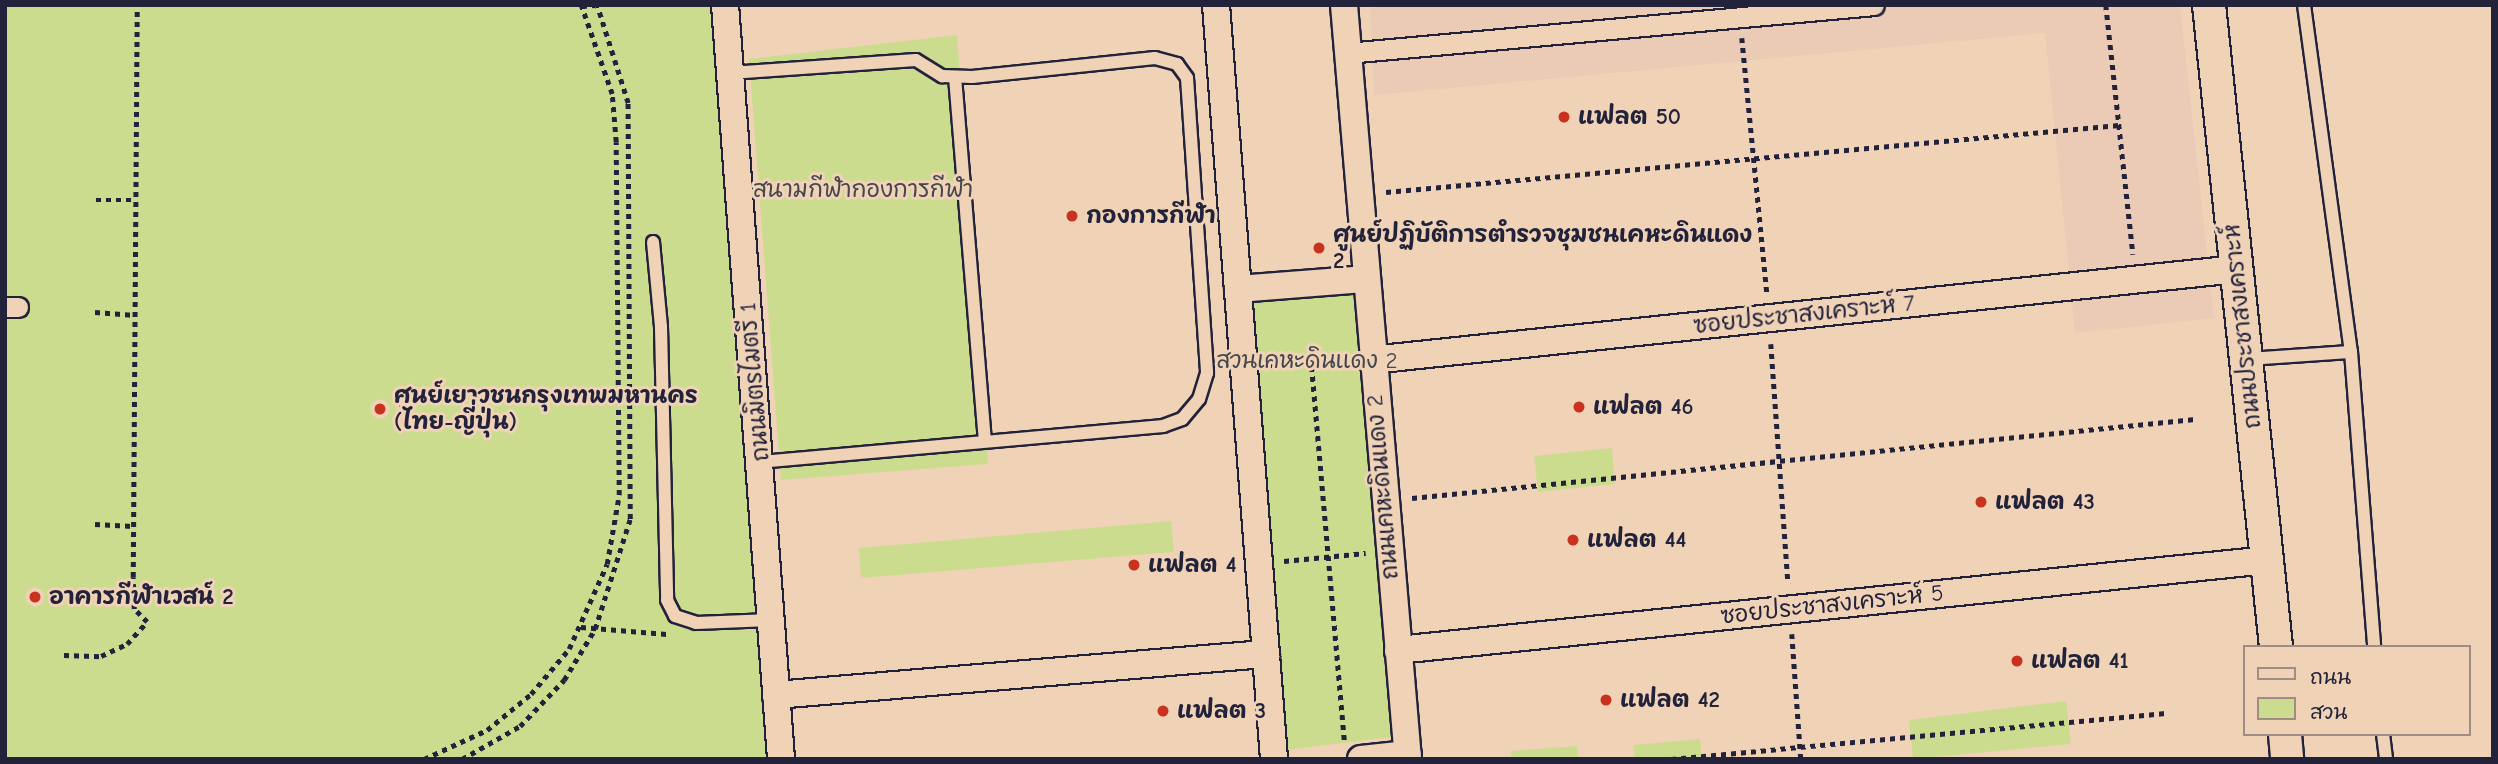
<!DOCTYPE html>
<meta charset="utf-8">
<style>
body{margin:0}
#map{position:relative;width:2498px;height:764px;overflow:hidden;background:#f0d3b7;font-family:"Comic Neue","Playpen Sans Thai",sans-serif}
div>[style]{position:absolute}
.built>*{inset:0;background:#ebcab6}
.green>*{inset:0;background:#ccdc8f}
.path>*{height:4.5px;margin-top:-2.25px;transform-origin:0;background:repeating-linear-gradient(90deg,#22223b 0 5px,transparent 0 10px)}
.roads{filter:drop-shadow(2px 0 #22223b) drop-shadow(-2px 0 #22223b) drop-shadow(0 2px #22223b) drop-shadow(0 -2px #22223b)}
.service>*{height:12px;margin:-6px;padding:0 6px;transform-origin:6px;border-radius:6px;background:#f0d3b7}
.pedestrian>*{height:19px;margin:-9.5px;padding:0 9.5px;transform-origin:9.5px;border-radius:9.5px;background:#f0d3b7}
.minor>*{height:26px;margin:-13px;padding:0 13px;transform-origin:13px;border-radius:13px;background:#f0d3b7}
.tertiary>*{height:32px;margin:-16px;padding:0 16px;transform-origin:16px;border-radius:16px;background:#f0d3b7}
.dots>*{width:19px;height:19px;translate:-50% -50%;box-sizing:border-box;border:4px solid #f0d3b7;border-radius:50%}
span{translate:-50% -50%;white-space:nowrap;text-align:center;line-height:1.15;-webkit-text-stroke:6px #f0d3b7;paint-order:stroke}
.poi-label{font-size:23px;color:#22223b;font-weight:700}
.left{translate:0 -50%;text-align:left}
.park-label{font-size:23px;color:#44474c}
.street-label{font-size:23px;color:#22223b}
.frame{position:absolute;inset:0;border:7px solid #22223b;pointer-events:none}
.legend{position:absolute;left:2243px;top:645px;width:228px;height:91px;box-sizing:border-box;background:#f0d3b7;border:2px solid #9e8c85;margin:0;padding:9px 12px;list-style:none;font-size:21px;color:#22223b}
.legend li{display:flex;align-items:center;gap:14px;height:35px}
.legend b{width:35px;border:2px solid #9e8c85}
</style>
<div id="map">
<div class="built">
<i style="clip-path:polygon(2180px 5px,2214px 318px,2075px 333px,2045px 33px,1374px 95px,1370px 7px)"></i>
</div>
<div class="green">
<i style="clip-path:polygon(5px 5px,735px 5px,772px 759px,5px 759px)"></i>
<i style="clip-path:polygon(957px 35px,988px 464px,781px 480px,749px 59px)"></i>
<i style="clip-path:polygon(1355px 291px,1392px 737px,1286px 750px,1246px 299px)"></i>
<i style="clip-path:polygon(1612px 448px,1615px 484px,1538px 492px,1534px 456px)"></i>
<i style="clip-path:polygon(1171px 521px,1174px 552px,861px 578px,859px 548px)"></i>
<i style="clip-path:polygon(2066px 701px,2071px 744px,1913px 759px,1909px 720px)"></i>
<i style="clip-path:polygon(1700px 739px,1702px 759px,1635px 759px,1633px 745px)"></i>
<i style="clip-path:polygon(1577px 746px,1578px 759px,1511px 759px,1511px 751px)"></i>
</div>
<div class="path">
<i style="left:2106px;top:5px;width:251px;rotate:83.8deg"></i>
<i style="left:582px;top:6px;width:13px;rotate:-4deg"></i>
<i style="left:1742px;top:38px;width:257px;rotate:84.4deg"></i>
<i style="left:1386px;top:192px;width:736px;rotate:-5.22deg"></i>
<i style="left:96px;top:200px;width:39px"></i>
<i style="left:95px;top:312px;width:40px;rotate:4.3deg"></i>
<i style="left:1771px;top:344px;width:240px;rotate:85.9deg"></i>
<i style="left:1270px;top:365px;width:41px;rotate:-2.8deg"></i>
<i style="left:1412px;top:498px;width:787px;rotate:-5.76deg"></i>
<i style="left:95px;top:524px;width:38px;rotate:3deg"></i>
<i style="left:1284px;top:561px;width:82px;rotate:-5.6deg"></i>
<i style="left:581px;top:627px;width:86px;rotate:4.7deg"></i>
<i style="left:1792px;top:634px;width:125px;rotate:85.9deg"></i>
<i style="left:64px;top:655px;width:37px;rotate:2deg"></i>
<i style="left:101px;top:656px;width:29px;rotate:-25deg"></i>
<i style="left:127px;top:644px;width:30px;rotate:-48deg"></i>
<i style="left:147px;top:622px;width:18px;rotate:-135deg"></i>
<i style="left:134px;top:609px;width:32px;rotate:-92deg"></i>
<i style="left:133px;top:577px;width:572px;rotate:-89.6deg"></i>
<i style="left:1344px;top:740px;width:378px;rotate:-95deg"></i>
<i style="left:1311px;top:363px;width:36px;rotate:-3deg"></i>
<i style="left:424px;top:759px;width:69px;rotate:-24.7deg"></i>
<i style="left:487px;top:730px;width:57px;rotate:-39.3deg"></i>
<i style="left:531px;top:694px;width:59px;rotate:-49.8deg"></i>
<i style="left:569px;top:649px;width:93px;rotate:-65.9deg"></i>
<i style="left:607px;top:564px;width:70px;rotate:-80.1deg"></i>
<i style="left:619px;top:495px;width:353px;rotate:-90.5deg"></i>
<i style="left:616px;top:142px;width:48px;rotate:-94.8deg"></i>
<i style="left:612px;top:94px;width:94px;rotate:-109.2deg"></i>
<i style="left:462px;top:759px;width:67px;rotate:-29.6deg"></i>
<i style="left:520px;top:726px;width:64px;rotate:-46.3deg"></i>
<i style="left:564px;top:680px;width:60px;rotate:-58.7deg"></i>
<i style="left:595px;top:629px;width:115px;rotate:-72.3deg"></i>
<i style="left:630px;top:519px;width:416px;rotate:-90.3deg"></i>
<i style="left:628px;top:103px;width:103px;rotate:-107.6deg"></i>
<i style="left:1671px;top:759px;width:497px;rotate:-5.3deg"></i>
</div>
<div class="roads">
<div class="service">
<i style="left:2304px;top:5px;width:350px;rotate:82.3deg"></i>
<i style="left:2351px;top:352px;width:296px;rotate:85.5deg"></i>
<i style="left:730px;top:73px;width:186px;rotate:-4deg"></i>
<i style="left:916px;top:60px;width:31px;rotate:32deg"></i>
<i style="left:942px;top:76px;width:30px;rotate:2deg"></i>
<i style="left:972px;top:77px;width:184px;rotate:-5.9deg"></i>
<i style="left:1155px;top:58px;width:23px;rotate:15deg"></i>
<i style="left:1177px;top:64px;width:17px;rotate:54deg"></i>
<i style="left:1187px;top:78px;width:296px;rotate:86.1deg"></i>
<i style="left:1207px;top:373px;width:27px;rotate:107deg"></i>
<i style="left:1199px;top:399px;width:26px;rotate:130deg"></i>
<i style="left:1182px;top:419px;width:20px;rotate:160deg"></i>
<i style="left:1163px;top:426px;width:403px;rotate:174.9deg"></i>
<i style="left:955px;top:77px;width:364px;rotate:85.3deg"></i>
<i style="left:653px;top:242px;width:85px;rotate:84.6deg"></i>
<i style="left:661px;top:327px;width:273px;rotate:88.7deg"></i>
<i style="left:667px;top:600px;width:18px;rotate:63deg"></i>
<i style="left:675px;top:616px;width:22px;rotate:18deg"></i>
<i style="left:696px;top:623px;width:75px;rotate:-2.3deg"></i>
<i style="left:2247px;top:359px;width:104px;rotate:-3.9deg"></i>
<i style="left:2383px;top:734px;width:25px;rotate:83deg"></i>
</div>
<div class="pedestrian">
<i style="left:1347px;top:53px;width:529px;rotate:-5.2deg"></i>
<i style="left:5px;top:307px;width:13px"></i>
</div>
<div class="minor">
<i style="left:725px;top:5px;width:756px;rotate:85.75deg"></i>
<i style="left:1216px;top:5px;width:756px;rotate:85.6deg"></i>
<i style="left:1344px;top:5px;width:757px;rotate:85.15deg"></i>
<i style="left:1238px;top:289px;width:126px;rotate:-4.5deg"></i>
<i style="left:1371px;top:360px;width:871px;rotate:-6deg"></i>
<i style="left:1398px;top:650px;width:874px;rotate:-5.91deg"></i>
<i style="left:776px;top:695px;width:492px;rotate:-4.8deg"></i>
<i style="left:1361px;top:759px;width:47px;rotate:-6.1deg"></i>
</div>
<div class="tertiary">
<i style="left:2209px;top:5px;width:645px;rotate:84.04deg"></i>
<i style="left:2285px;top:734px;width:25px;rotate:85deg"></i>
</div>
</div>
<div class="dots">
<i style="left:1564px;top:117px;background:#c8321e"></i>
<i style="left:1072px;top:216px;background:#c8321e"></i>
<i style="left:1319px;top:248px;background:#c8321e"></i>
<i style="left:1579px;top:407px;background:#c8321e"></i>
<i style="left:380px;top:409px;background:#c8321e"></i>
<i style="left:1981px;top:502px;background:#c8321e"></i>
<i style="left:1573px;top:540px;background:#c8321e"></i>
<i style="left:1134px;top:565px;background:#c8321e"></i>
<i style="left:35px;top:597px;background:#c8321e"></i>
<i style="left:2017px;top:661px;background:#c8321e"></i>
<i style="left:1606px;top:700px;background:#c8321e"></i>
<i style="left:1163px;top:711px;background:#c8321e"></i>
</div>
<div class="poi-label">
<span class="left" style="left:1578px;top:117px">แฟลต 50</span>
<span class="left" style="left:1086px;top:216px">กองการกีฬา</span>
<span class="left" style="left:1333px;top:248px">ศูนย์ปฏิบัติการตำรวจชุมชนเคหะดินแดง<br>2</span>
<span class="left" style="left:394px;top:409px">ศูนย์เยาวชนกรุงเทพมหานคร<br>(ไทย-ญี่ปุ่น)</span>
<span class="left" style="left:1593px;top:407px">แฟลต 46</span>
<span class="left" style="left:1995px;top:502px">แฟลต 43</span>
<span class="left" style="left:1587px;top:540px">แฟลต 44</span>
<span class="left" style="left:1148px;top:565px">แฟลต 4</span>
<span class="left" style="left:49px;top:597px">อาคารกีฬาเวสน์ 2</span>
<span class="left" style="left:2031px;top:661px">แฟลต 41</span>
<span class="left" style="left:1620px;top:700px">แฟลต 42</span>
<span class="left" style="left:1177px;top:711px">แฟลต 3</span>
</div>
<div class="park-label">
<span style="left:863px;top:190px">สนามกีฬากองการกีฬา</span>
<span style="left:1307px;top:361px">สวนเคหะดินแดง 2</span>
</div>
<div class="street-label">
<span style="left:1804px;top:315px;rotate:-6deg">ซอยประชาสงเคราะห์ 7</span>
<span style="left:2243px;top:326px;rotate:-96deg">ถนนประชาสงเคราะห์</span>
<span style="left:755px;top:382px;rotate:-95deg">ถนนมิตรไมตรี 1</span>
<span style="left:1383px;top:487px;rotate:-95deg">ถนนเคหะดินแดง 2</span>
<span style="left:1832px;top:605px;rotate:-6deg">ซอยประชาสงเคราะห์ 5</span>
</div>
<div class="frame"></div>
<ul class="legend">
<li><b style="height:9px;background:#f0d3b7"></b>ถนน</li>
<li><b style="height:19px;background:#ccdc8f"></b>สวน</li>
</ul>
</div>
